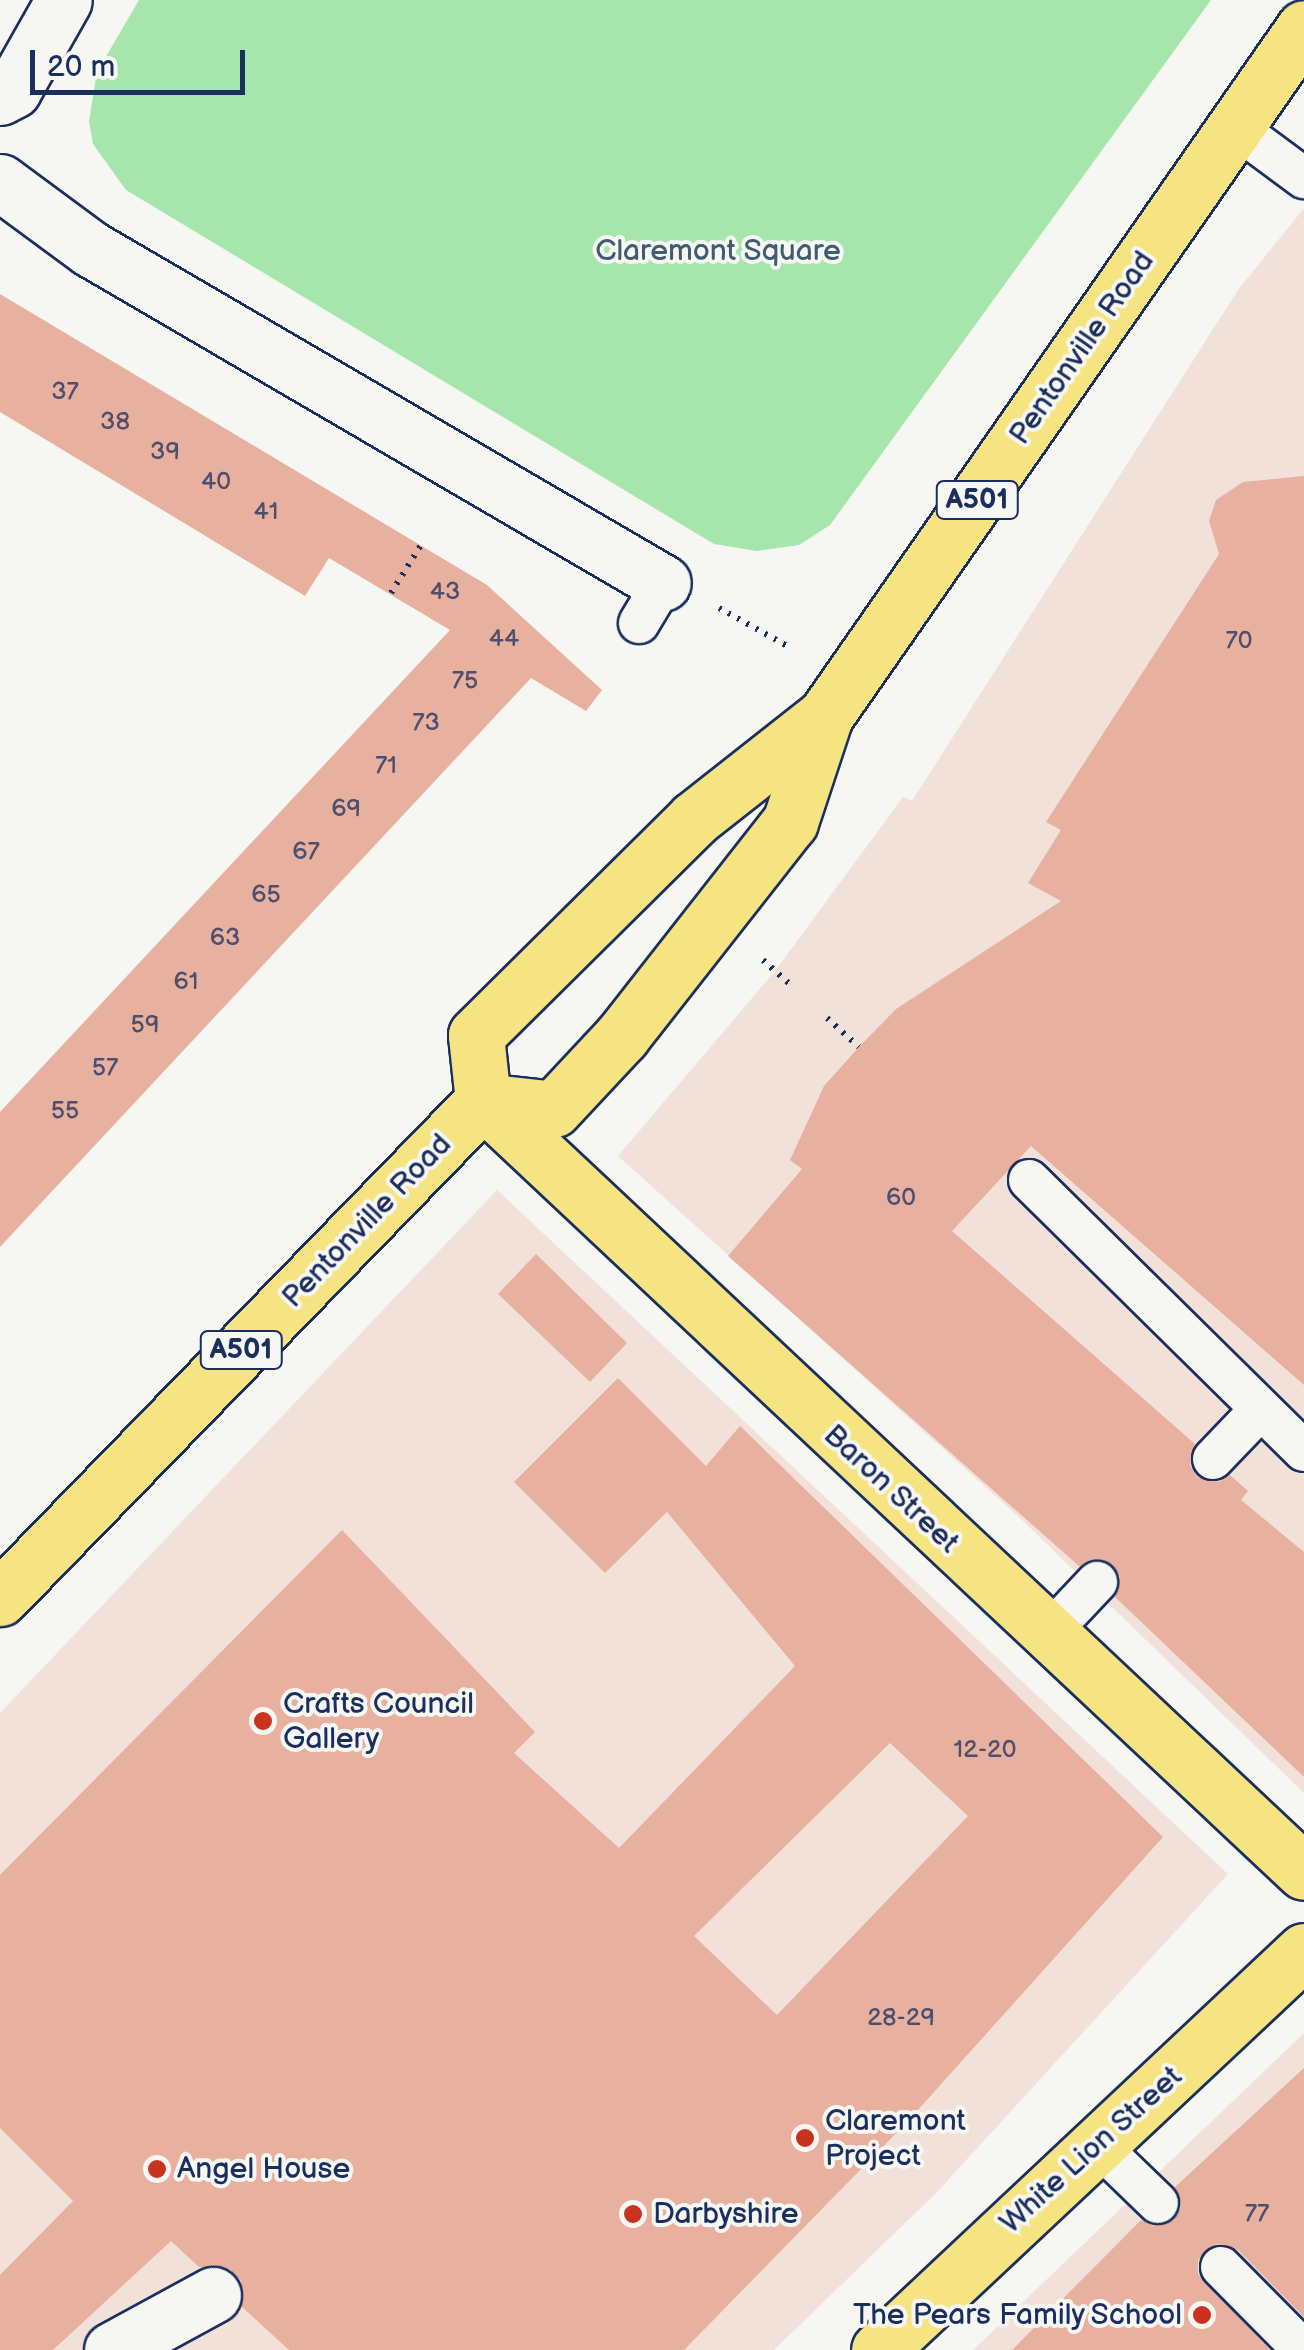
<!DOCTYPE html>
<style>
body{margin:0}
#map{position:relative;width:1304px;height:2350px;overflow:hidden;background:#f6f6f2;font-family:"Balsamiq Sans",sans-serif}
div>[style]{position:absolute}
.built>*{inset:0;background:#f2e1d9}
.green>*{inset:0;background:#a6e5ac}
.building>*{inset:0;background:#e8b09e}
.path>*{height:6px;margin-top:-3px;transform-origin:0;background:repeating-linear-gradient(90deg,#1b2f5e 0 2.5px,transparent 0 10.5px)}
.roads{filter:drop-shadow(2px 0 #1b2f5e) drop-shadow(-2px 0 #1b2f5e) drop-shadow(0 2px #1b2f5e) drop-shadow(0 -2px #1b2f5e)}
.service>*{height:40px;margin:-20px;padding:0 20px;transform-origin:20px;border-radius:20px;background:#f6f6f2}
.minor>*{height:55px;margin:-27.5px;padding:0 27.5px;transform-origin:27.5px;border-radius:27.5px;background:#f6f6f2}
.trunk>*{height:55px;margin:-27.5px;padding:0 27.5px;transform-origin:27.5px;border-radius:27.5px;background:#f6e381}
.dots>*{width:28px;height:28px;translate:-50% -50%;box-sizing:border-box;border:5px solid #f6f6f2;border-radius:50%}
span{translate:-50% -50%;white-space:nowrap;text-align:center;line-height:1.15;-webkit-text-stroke:8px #f6f6f2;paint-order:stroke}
.number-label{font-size:25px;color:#4e4f6e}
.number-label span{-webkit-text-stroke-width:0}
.shield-label span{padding:2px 8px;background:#f6f6f2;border:2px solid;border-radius:8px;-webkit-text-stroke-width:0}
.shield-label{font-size:28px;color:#1b2f5e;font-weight:700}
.park-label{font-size:30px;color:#3e5c72}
.street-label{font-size:30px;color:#1b2f5e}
.poi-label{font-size:30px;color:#1b2f5e}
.left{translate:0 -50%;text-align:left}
.right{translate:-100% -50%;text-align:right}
.scale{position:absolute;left:30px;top:50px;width:215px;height:45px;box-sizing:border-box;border:5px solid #1b2f5e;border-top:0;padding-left:12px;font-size:30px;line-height:35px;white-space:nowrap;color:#1b2f5e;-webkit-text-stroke:8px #f6f6f2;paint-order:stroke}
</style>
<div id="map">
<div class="built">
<i style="clip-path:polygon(1304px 208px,1304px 1793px,1021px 1519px,618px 1156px,775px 971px,903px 797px,912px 801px,1238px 290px)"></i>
<i style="clip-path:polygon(497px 1190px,1228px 1874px,936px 2193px,774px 2350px,0 2350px,0 1713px)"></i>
<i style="clip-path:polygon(1304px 2033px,1304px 2350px,973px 2350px)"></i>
</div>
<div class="green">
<i style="clip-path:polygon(139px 0,1211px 0,830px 525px,799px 545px,757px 551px,714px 544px,126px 190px,93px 144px,89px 121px,97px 72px)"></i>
</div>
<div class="building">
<i style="clip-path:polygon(0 294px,487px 585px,602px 690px,586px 711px,531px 678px,0 1247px,0 1112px,450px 630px,329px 558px,305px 596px,0 412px)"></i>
<i style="clip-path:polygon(1304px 476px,1304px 1385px,1031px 1146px,952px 1231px,1195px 1444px,1190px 1465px,1197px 1477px,1219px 1482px,1230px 1475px,1248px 1491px,1241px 1500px,1304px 1552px,1304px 1777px,1115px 1597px,1120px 1576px,1112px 1564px,1091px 1559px,1079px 1566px,728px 1256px,802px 1169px,790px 1160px,824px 1086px,859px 1047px,896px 1009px,1061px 901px,1028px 883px,1061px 830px,1046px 822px,1219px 554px,1209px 521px,1216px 500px,1243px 482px)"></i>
<i style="clip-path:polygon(536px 1254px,627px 1343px,590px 1382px,498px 1294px)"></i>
<i style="clip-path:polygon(evenodd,618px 1378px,706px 1466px,740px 1426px,1163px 1837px,908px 2121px,684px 2350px,289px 2350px,241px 2306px,241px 2281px,230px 2269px,199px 2267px,171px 2241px,53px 2350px,0 2350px,0 2275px,73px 2201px,0 2128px,0 1875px,342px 1530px,535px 1732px,514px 1753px,619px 1848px,795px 1666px,667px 1512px,605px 1573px,514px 1482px,618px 1378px,890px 1743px,968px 1816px,777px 2015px,694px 1936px,890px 1743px)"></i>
<i style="clip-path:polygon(1304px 2068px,1304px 2317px,1238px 2250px,1216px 2244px,1198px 2260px,1198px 2274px,1270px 2350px,1012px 2350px,1141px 2220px,1153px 2226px,1174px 2220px,1181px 2208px,1175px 2187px)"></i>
</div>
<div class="path">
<i style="left:391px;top:593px;width:57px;rotate:-58deg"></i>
<i style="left:719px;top:608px;width:82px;rotate:29.1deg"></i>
<i style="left:763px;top:960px;width:39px;rotate:42deg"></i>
<i style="left:827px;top:1018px;width:43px;rotate:42.2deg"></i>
</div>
<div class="roads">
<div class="service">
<i style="left:1235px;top:127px;width:86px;rotate:36.5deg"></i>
<i style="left:639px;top:623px;width:47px;rotate:-59deg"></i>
<i style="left:1029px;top:1180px;width:386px;rotate:44.6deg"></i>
<i style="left:1213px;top:1459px;width:69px;rotate:-46.2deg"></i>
<i style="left:1047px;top:1635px;width:73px;rotate:-46.7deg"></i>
<i style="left:1101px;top:2148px;width:79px;rotate:44deg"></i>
<i style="left:1221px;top:2267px;width:117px;rotate:45.3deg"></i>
</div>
<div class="minor">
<i style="left:0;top:97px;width:15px;rotate:-28deg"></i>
<i style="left:13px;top:90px;width:103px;rotate:-60.5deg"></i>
<i style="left:0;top:182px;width:113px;rotate:36.4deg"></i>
<i style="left:91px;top:249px;width:662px;rotate:30.28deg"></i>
<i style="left:112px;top:2350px;width:115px;rotate:-28.6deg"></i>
</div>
<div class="trunk">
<i style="left:483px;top:1101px;width:66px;rotate:-96.1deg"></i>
<i style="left:476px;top:1035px;width:307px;rotate:-44.7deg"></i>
<i style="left:694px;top:819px;width:167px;rotate:-38.2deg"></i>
<i style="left:825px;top:716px;width:838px;rotate:-55.15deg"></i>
<i style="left:483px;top:1101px;width:1126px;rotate:43.2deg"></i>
<i style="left:483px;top:1101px;width:71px;rotate:6.4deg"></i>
<i style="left:554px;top:1109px;width:100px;rotate:-47deg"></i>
<i style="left:622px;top:1036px;width:272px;rotate:-51.9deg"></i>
<i style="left:790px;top:822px;width:112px;rotate:-71.7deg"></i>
<i style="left:0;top:1598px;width:693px;rotate:-45.82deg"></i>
<i style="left:879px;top:2350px;width:583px;rotate:-43.19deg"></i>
</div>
</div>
<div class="dots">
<i style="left:263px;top:1721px;background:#c8321e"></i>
<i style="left:805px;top:2138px;background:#c8321e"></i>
<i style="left:157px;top:2169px;background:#c8321e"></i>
<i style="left:633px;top:2214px;background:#c8321e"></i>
<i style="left:1202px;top:2315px;background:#c8321e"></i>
</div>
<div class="number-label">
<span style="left:65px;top:392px">37</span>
<span style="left:115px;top:422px">38</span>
<span style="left:165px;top:452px">39</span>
<span style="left:216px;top:482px">40</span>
<span style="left:266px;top:512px">41</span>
<span style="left:445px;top:592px">43</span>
<span style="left:504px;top:639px">44</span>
<span style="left:1239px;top:641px">70</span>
<span style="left:465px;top:681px">75</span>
<span style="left:426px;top:723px">73</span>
<span style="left:386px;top:766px">71</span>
<span style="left:346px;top:809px">69</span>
<span style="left:306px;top:852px">67</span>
<span style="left:266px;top:895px">65</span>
<span style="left:225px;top:938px">63</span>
<span style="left:186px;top:982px">61</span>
<span style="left:145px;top:1025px">59</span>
<span style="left:105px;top:1068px">57</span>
<span style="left:65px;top:1111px">55</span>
<span style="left:901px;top:1198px">60</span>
<span style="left:985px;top:1750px">12-20</span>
<span style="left:901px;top:2018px">28-29</span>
<span style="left:1257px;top:2214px">77</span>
</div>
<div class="shield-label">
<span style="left:977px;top:500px">A501</span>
<span style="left:241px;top:1350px">A501</span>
</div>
<div class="park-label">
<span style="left:718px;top:251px">Claremont Square</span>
</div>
<div class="street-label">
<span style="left:1082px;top:348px;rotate:-55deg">Pentonville Road</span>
<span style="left:367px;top:1221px;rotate:-46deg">Pentonville Road</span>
<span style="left:891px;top:1489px;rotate:43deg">Baron Street</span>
<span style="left:1091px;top:2150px;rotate:-42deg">White Lion Street</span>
</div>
<div class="poi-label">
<span class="left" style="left:283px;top:1721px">Crafts Council<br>Gallery</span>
<span class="left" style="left:825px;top:2138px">Claremont<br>Project</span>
<span class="left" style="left:177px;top:2169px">Angel House</span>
<span class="left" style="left:653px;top:2214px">Darbyshire</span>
<span class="right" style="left:1182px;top:2315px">The Pears Family School</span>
</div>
<div class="scale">20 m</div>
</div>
